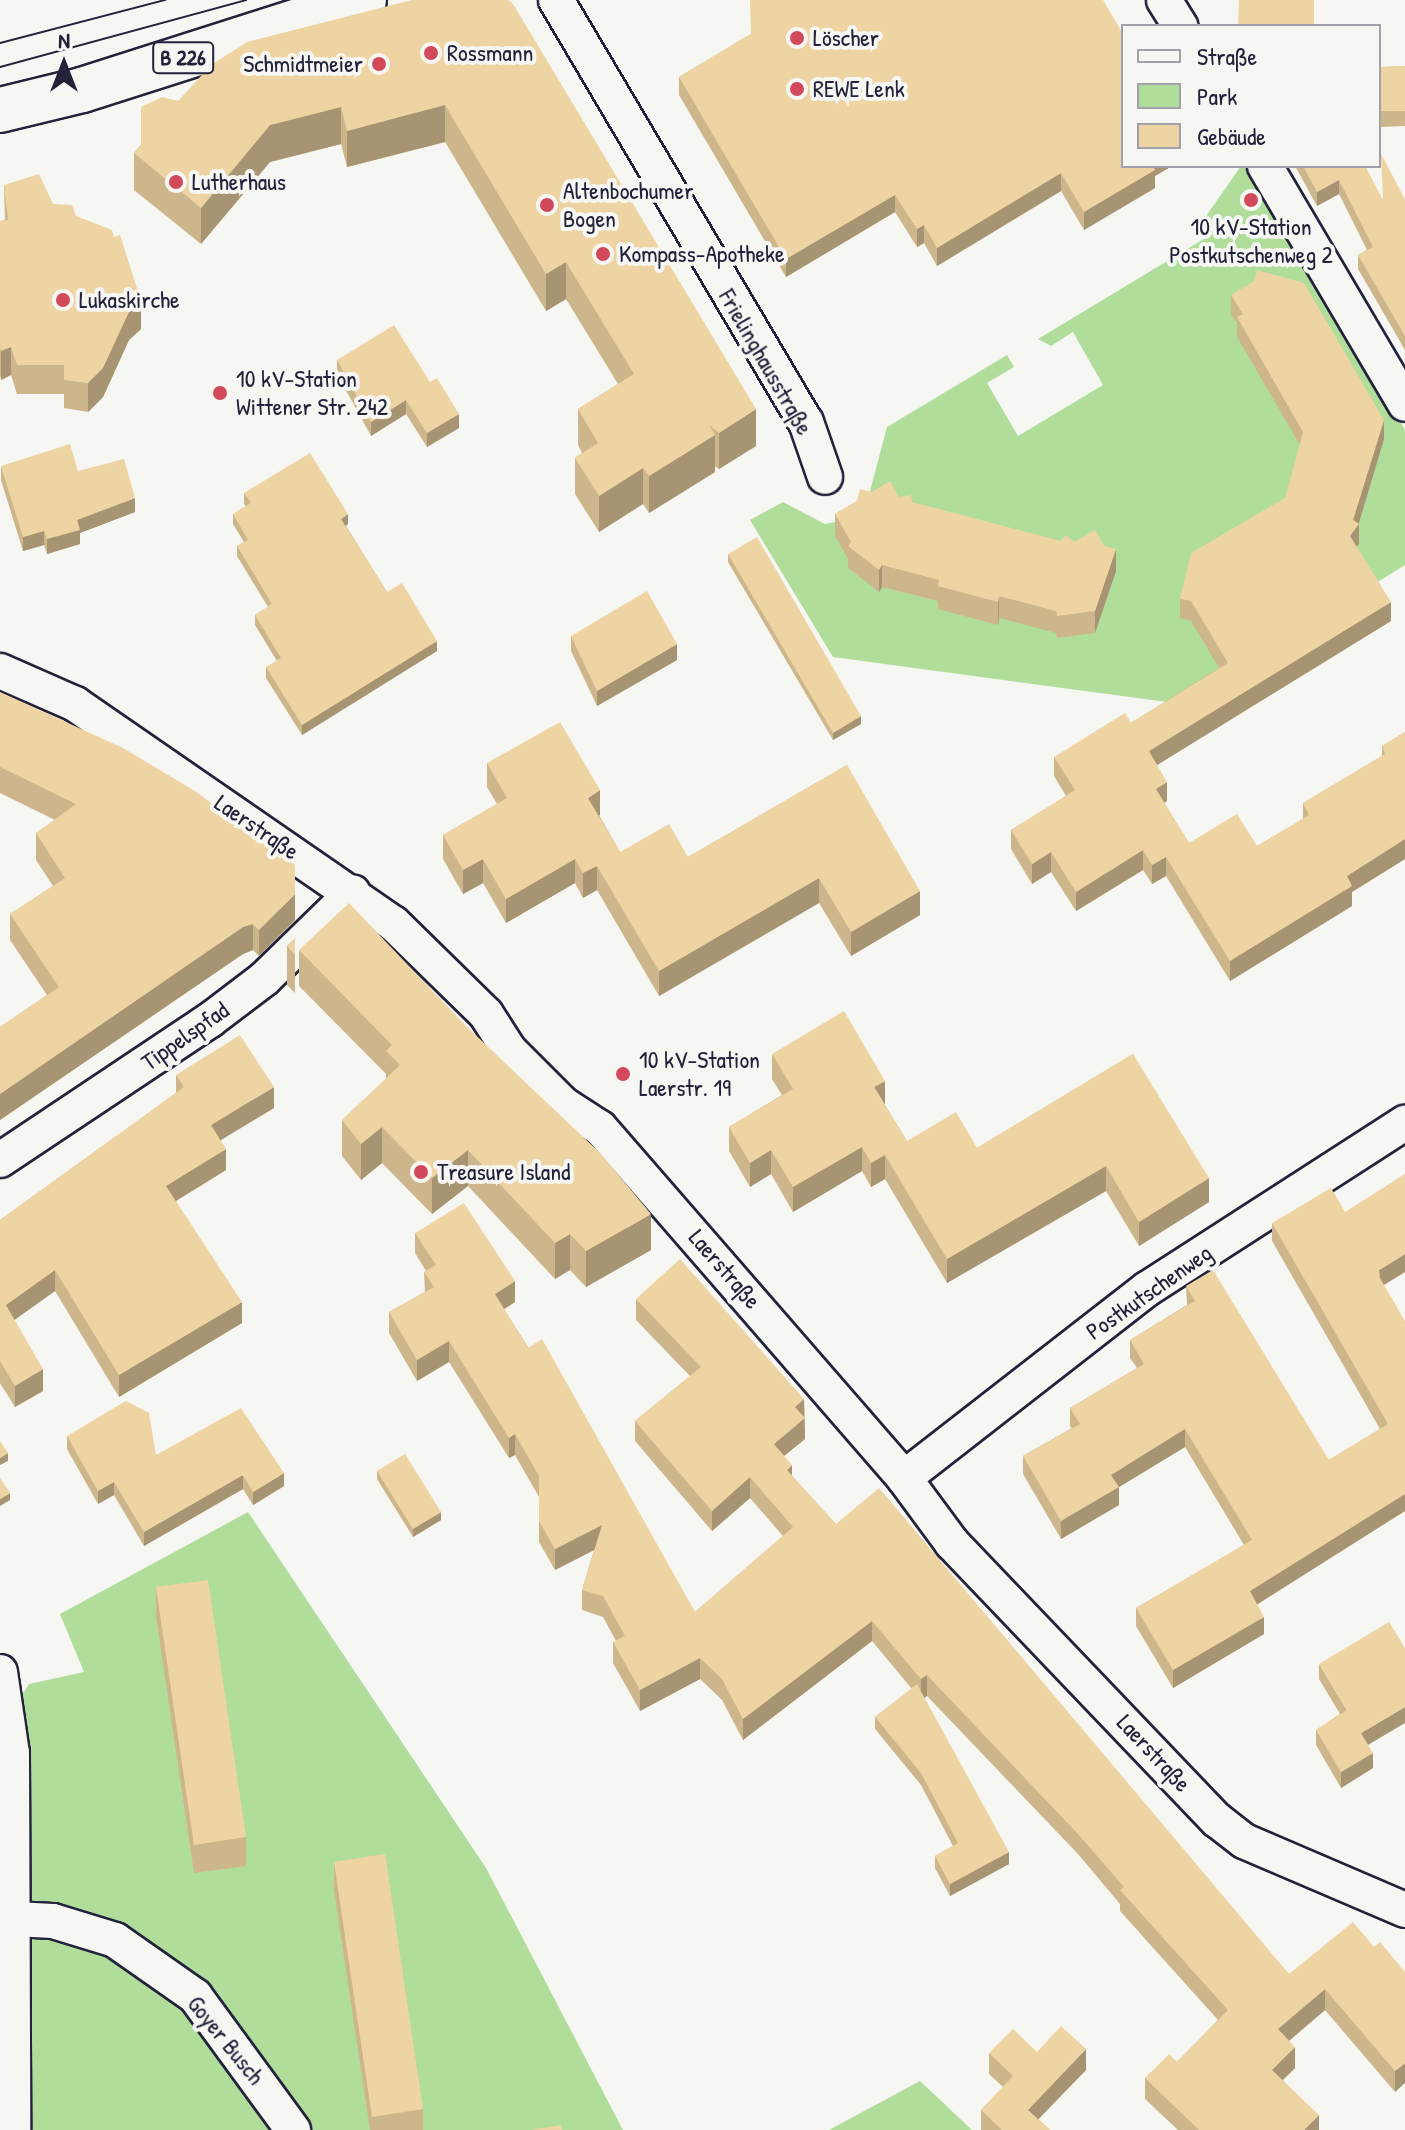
<!DOCTYPE html>
<meta charset="utf-8">
<style>
body{margin:0}
#map{position:relative;width:1405px;height:2130px;overflow:hidden;background:#f6f6f2;font-family:"Patrick Hand",sans-serif}
div>[style]{position:absolute}
.green>*{inset:0;background:#b1dd9b}
.roads{filter:drop-shadow(2px 0 #22223b) drop-shadow(-2px 0 #22223b) drop-shadow(0 2px #22223b) drop-shadow(0 -2px #22223b)}
.minor>*{height:34px;margin:-17px;padding:0 17px;transform-origin:17px;border-radius:17px;background:#f6f6f2}
.primary>*{height:44px;margin:-22px;padding:0 22px;transform-origin:22px;border-radius:22px;background:#f6f6f2}
.tram>*{height:2px;margin:-1px;padding:0 1px;transform-origin:1px;border-radius:1px;background:#22223b}
.wall>*{inset:0;background:#ceb68c}
.shaded-wall>*{inset:0;background:#a79472}
.building>*{inset:0;background:#efd4a3}
.dots>*{width:22px;height:22px;translate:-50% -50%;box-sizing:border-box;border:4px solid #f6f6f2;border-radius:50%}
span{translate:-50% -50%;white-space:nowrap;text-align:center;line-height:1.15;-webkit-text-stroke:8px #f6f6f2;paint-order:stroke}
.shield-label span{padding:2px 6px;background:#f6f6f2;border:2px solid;border-radius:6px;-webkit-text-stroke-width:0}
.shield-label{font-size:22px;color:#22223b;font-weight:700}
.poi-label{font-size:24px;color:#22223b}
.left{translate:0 -50%;text-align:left}
.right{translate:-100% -50%;text-align:right}
.street-label{font-size:24px;color:#22223b}
.legend{position:absolute;left:1121px;top:24px;width:260px;height:144px;box-sizing:border-box;background:#f6f6f2;border:2px solid #a1a1a9;margin:0;padding:10px 14px;list-style:none;font-size:24px;color:#22223b}
.legend li{display:flex;align-items:center;gap:16px;height:40px}
.legend b{width:40px;border:2px solid #a1a1a9}
.north{position:absolute;left:24px;top:24px;width:80px;height:80px;-webkit-text-stroke:6px #f6f6f2;paint-order:stroke;rotate:0deg;font-size:22px;font-weight:700;line-height:32px;text-align:center;color:#22223b}
.north::after{content:'';display:block;margin:auto;width:28px;height:36px;background:#22223b;clip-path:polygon(50% 0,100% 100%,50% 72%,0 100%)}
</style>
<div id="map">
<div class="green">
<i style="clip-path:polygon(1241px 166px,1251px 166px,1405px 430px,1405px 565px,1182px 704px,833px 657px,750px 520px,783px 502px,825px 524px,850px 519px,869px 495px,887px 427px,1007px 355px,1014px 367px,987px 383px,1018px 436px,1103px 385px,1073px 332px,1051px 346px,1038px 339px,1212px 234px,1204px 219px)"></i>
<i style="clip-path:polygon(248px 1512px,486px 1868px,623px 2130px,0 2130px,0 1696px,22px 1695px,29px 1684px,84px 1672px,60px 1614px)"></i>
<i style="clip-path:polygon(920px 2081px,972px 2130px,829px 2130px)"></i>
</div>
<div class="roads">
<div class="minor">
<i style="left:556px;top:0;width:490px;rotate:59.4deg"></i>
<i style="left:806px;top:422px;width:58px;rotate:70.9deg"></i>
<i style="left:1164px;top:0;width:31px;rotate:58deg"></i>
<i style="left:1265px;top:166px;width:276px;rotate:59.5deg"></i>
<i style="left:0;top:671px;width:82px;rotate:23.7deg"></i>
<i style="left:75px;top:704px;width:386px;rotate:34.6deg"></i>
<i style="left:393px;top:923px;width:130px;rotate:44.4deg"></i>
<i style="left:486px;top:1014px;width:43px;rotate:57.4deg"></i>
<i style="left:509px;top:1050px;width:76px;rotate:45deg"></i>
<i style="left:563px;top:1104px;width:44px;rotate:33deg"></i>
<i style="left:600px;top:1128px;width:464px;rotate:49deg"></i>
<i style="left:904px;top:1478px;width:81px;rotate:53.6deg"></i>
<i style="left:952px;top:1543px;width:383px;rotate:46.3deg"></i>
<i style="left:1217px;top:1820px;width:34px;rotate:38deg"></i>
<i style="left:1244px;top:1841px;width:175px;rotate:23.2deg"></i>
<i style="left:0;top:1160px;width:252px;rotate:-33.7deg"></i>
<i style="left:210px;top:1020px;width:68px;rotate:-37.2deg"></i>
<i style="left:264px;top:979px;width:124px;rotate:-44.3deg"></i>
<i style="left:904px;top:1478px;width:308px;rotate:-37.9deg"></i>
<i style="left:1147px;top:1289px;width:307px;rotate:-32.8deg"></i>
<i style="left:0;top:1672px;width:82px;rotate:81.6deg"></i>
<i style="left:12px;top:1753px;width:377px;rotate:89.8deg"></i>
<i style="left:14px;top:1919px;width:39px;rotate:3deg"></i>
<i style="left:53px;top:1921px;width:65px;rotate:17deg"></i>
<i style="left:115px;top:1940px;width:98px;rotate:35deg"></i>
<i style="left:195px;top:1996px;width:166px;rotate:53.8deg"></i>
</div>
<div class="primary">
<i style="left:0;top:110px;width:84px;rotate:-13.7deg"></i>
<i style="left:82px;top:90px;width:296px;rotate:-17.7deg"></i>
</div>
</div>
<div class="tram">
<i style="left:0;top:43px;width:171px;rotate:-14.6deg"></i>
<i style="left:0;top:67px;width:255px;rotate:-15.2deg"></i>
</div>
<div class="wall">
<i style="clip-path:polygon(412px 0,756px 446px,719px 469px,715px 466px,715px 472px,649px 513px,643px 504px,599px 532px,575px 494px,575px 458px,582px 453px,578px 445px,578px 409px,618px 384px,566px 299px,546px 311px,445px 142px,347px 167px,341px 144px,270px 162px,201px 244px,134px 190px,134px 153px,178px 101px)"></i>
<i style="clip-path:polygon(751px 34px,1123px 166px,1172px 166px,1155px 176px,1155px 188px,1084px 230px,1061px 191px,937px 266px,924px 243px,917px 247px,895px 212px,786px 277px,679px 95px,679px 77px)"></i>
<i style="clip-path:polygon(1405px 66px,1405px 126px,1380px 127px,1379px 67px)"></i>
<i style="clip-path:polygon(1295px 166px,1365px 166px,1382px 199px,1405px 199px,1405px 350px,1358px 269px,1358px 255px,1367px 250px,1339px 194px,1317px 206px)"></i>
<i style="clip-path:polygon(4px 185px,53px 204px,76px 216px,141px 329px,129px 340px,103px 397px,88px 412px,64px 408px,64px 394px,17px 394px,11px 375px,1px 380px,0 375px,0 221px,5px 220px)"></i>
<i style="clip-path:polygon(1231px 295px,1384px 439px,1358px 524px,1359px 544px,1356px 547px,1391px 621px,1157px 765px,1167px 801px,1164px 803px,1189px 843px,1257px 846px,1303px 819px,1303px 803px,1382px 756px,1382px 746px,1405px 732px,1405px 859px,1352px 892px,1352px 906px,1230px 981px,1166px 876px,1152px 884px,1143px 870px,1076px 911px,1051px 872px,1032px 884px,1011px 849px,1011px 830px,1066px 796px,1054px 776px,1054px 757px,1131px 723px,1219px 668px,1191px 621px,1180px 618px,1180px 599px,1285px 498px,1300px 445px,1237px 337px,1237px 323px,1231px 314px)"></i>
<i style="clip-path:polygon(337px 360px,430px 382px,459px 428px,427px 447px,406px 414px,371px 436px,337px 374px)"></i>
<i style="clip-path:polygon(1px 466px,78px 471px,135px 512px,80px 533px,80px 544px,47px 554px,44px 545px,23px 551px,1px 480px)"></i>
<i style="clip-path:polygon(872px 492px,899px 497px,1116px 571px,1095px 633px,1057px 638px,1056px 633px,999px 618px,998px 625px,938px 609px,938px 601px,882px 587px,879px 592px,848px 568px,848px 559px,835px 536px,835px 514px)"></i>
<i style="clip-path:polygon(244px 493px,348px 524px,346px 526px,387px 592px,437px 651px,302px 735px,266px 678px,266px 667px,277px 661px,255px 625px,255px 615px,268px 607px,237px 556px,237px 546px,244px 542px,233px 524px,233px 514px,246px 506px,244px 504px)"></i>
<i style="clip-path:polygon(728px 554px,861px 724px,833px 740px,728px 562px)"></i>
<i style="clip-path:polygon(571px 636px,677px 660px,597px 706px,571px 651px)"></i>
<i style="clip-path:polygon(0 692px,295px 920px,259px 956px,253px 950px,243px 954px,0 1120px,0 1027px,47px 995px,10px 940px,10px 914px,53px 886px,36px 860px,36px 833px,55px 820px,0 793px)"></i>
<i style="clip-path:polygon(487px 763px,600px 815px,599px 815px,620px 852px,688px 857px,847px 765px,920px 915px,851px 956px,819px 903px,659px 996px,597px 890px,583px 898px,575px 883px,506px 923px,483px 883px,463px 894px,443px 859px,443px 835px,497px 804px,487px 787px)"></i>
<i style="clip-path:polygon(295px 938px,295px 993px,287px 985px,287px 946px)"></i>
<i style="clip-path:polygon(299px 950px,651px 1250px,586px 1287px,570px 1270px,555px 1279px,468px 1186px,432px 1214px,382px 1163px,361px 1180px,342px 1156px,342px 1120px,386px 1079px,386px 1074px,299px 986px)"></i>
<i style="clip-path:polygon(772px 1054px,885px 1105px,907px 1141px,977px 1148px,1133px 1054px,1209px 1202px,1139px 1246px,1106px 1191px,947px 1283px,885px 1179px,871px 1187px,862px 1171px,793px 1212px,771px 1174px,750px 1187px,729px 1151px,729px 1127px,782px 1095px,772px 1079px)"></i>
<i style="clip-path:polygon(176px 1075px,274px 1108px,221px 1140px,226px 1170px,176px 1201px,242px 1323px,119px 1397px,55px 1291px,14px 1320px,43px 1391px,15px 1407px,0 1383px,0 1220px,176px 1093px)"></i>
<i style="clip-path:polygon(1272px 1223px,1384px 1285px,1405px 1511px,1257px 1604px,1264px 1634px,1173px 1688px,1136px 1626px,1136px 1608px,1244px 1545px,1185px 1447px,1119px 1487px,1119px 1505px,1061px 1539px,1023px 1474px,1023px 1456px,1072px 1428px,1070px 1426px,1070px 1408px,1137px 1368px,1130px 1358px,1130px 1340px,1187px 1305px,1186px 1286px,1329px 1460px,1380px 1429px,1272px 1241px)"></i>
<i style="clip-path:polygon(415px 1233px,515px 1302px,504px 1309px,695px 1612px,783px 1536px,750px 1498px,712px 1531px,635px 1441px,635px 1421px,690px 1376px,636px 1320px,636px 1299px,804px 1399px,805px 1439px,784px 1456px,792px 1476px,836px 1524px,1289px 1974px,1374px 1947px,1405px 1972px,1395px 2092px,1325px 2010px,1289px 2041px,1295px 2068px,1283px 2080px,1319px 2130px,1178px 2130px,1145px 2099px,1145px 2078px,1177px 2062px,1218px 2020px,1120px 1911px,1120px 1904px,1078px 1854px,927px 1696px,924px 1698px,1009px 1864px,950px 1896px,935px 1868px,935px 1856px,953px 1846px,921px 1785px,875px 1729px,875px 1717px,912px 1689px,872px 1641px,743px 1740px,722px 1700px,700px 1679px,640px 1711px,613px 1663px,613px 1642px,616px 1641px,603px 1617px,582px 1610px,582px 1590px,594px 1550px,555px 1570px,539px 1542px,539px 1497px,515px 1455px,509px 1458px,449px 1362px,417px 1381px,389px 1333px,389px 1312px,425px 1292px,424px 1272px,426px 1271px,415px 1253px)"></i>
<i style="clip-path:polygon(67px 1436px,156px 1455px,284px 1486px,253px 1505px,243px 1489px,144px 1546px,114px 1495px,98px 1504px,67px 1449px)"></i>
<i style="clip-path:polygon(377px 1471px,441px 1520px,413px 1537px,377px 1479px)"></i>
<i style="clip-path:polygon(156px 1587px,246px 1837px,246px 1866px,194px 1873px,156px 1616px)"></i>
<i style="clip-path:polygon(1319px 1664px,1368px 1745px,1373px 1768px,1341px 1788px,1316px 1745px,1316px 1730px,1340px 1714px,1319px 1679px)"></i>
<i style="clip-path:polygon(334px 1862px,423px 2109px,423px 2130px,370px 2130px,334px 1890px)"></i>
<i style="clip-path:polygon(1037px 2052px,1086px 2070px,1038px 2119px,1050px 2130px,981px 2130px,981px 2110px,1003px 2087px,989px 2074px,989px 2053px)"></i>
</div>
<div class="shaded-wall">
<i style="clip-path:polygon(445px 105px,445px 142px,347px 167px,347px 131px)"></i>
<i style="clip-path:polygon(341px 107px,341px 144px,270px 162px,201px 244px,201px 208px,270px 125px)"></i>
<i style="clip-path:polygon(1150px 166px,1172px 166px,1155px 176px,1155px 188px,1084px 230px,1084px 212px)"></i>
<i style="clip-path:polygon(1061px 173px,1061px 191px,937px 266px,937px 248px)"></i>
<i style="clip-path:polygon(1339px 180px,1339px 194px,1317px 206px,1317px 192px)"></i>
<i style="clip-path:polygon(895px 195px,895px 212px,786px 277px,786px 259px)"></i>
<i style="clip-path:polygon(924px 225px,924px 243px,917px 247px,917px 229px)"></i>
<i style="clip-path:polygon(566px 262px,566px 299px,546px 311px,546px 274px)"></i>
<i style="clip-path:polygon(141px 301px,141px 329px,129px 340px,103px 397px,88px 412px,88px 383px,129px 312px)"></i>
<i style="clip-path:polygon(11px 347px,11px 375px,1px 380px,1px 351px)"></i>
<i style="clip-path:polygon(406px 400px,406px 414px,371px 436px,371px 422px)"></i>
<i style="clip-path:polygon(756px 409px,756px 446px,719px 469px,719px 433px)"></i>
<i style="clip-path:polygon(459px 414px,459px 428px,427px 447px,427px 433px)"></i>
<i style="clip-path:polygon(1384px 420px,1384px 439px,1358px 526px,1359px 524px,1359px 544px,1350px 555px,1350px 536px,1353px 520px)"></i>
<i style="clip-path:polygon(715px 435px,715px 472px,649px 513px,649px 476px)"></i>
<i style="clip-path:polygon(643px 468px,643px 504px,599px 532px,599px 496px)"></i>
<i style="clip-path:polygon(135px 498px,135px 512px,80px 533px,80px 544px,47px 554px,47px 539px,77px 520px)"></i>
<i style="clip-path:polygon(348px 514px,348px 524px,341px 529px,341px 519px)"></i>
<i style="clip-path:polygon(44px 531px,44px 545px,23px 551px,23px 537px)"></i>
<i style="clip-path:polygon(1116px 549px,1116px 571px,1095px 633px,1095px 611px)"></i>
<i style="clip-path:polygon(882px 565px,882px 587px,879px 592px,879px 570px)"></i>
<i style="clip-path:polygon(999px 596px,999px 618px,998px 625px,998px 602px)"></i>
<i style="clip-path:polygon(1391px 602px,1391px 621px,1149px 770px,1149px 751px)"></i>
<i style="clip-path:polygon(437px 641px,437px 651px,302px 735px,302px 725px)"></i>
<i style="clip-path:polygon(677px 644px,677px 660px,597px 706px,597px 691px)"></i>
<i style="clip-path:polygon(861px 716px,861px 724px,833px 740px,833px 733px)"></i>
<i style="clip-path:polygon(1167px 782px,1167px 801px,1156px 808px,1156px 789px)"></i>
<i style="clip-path:polygon(600px 790px,600px 815px,588px 822px,588px 798px)"></i>
<i style="clip-path:polygon(1405px 839px,1405px 859px,1352px 892px,1352px 906px,1230px 981px,1230px 961px,1347px 876px)"></i>
<i style="clip-path:polygon(1143px 850px,1143px 870px,1076px 911px,1076px 892px)"></i>
<i style="clip-path:polygon(1051px 852px,1051px 872px,1032px 884px,1032px 864px)"></i>
<i style="clip-path:polygon(1166px 857px,1166px 876px,1152px 884px,1152px 865px)"></i>
<i style="clip-path:polygon(483px 859px,483px 883px,463px 894px,463px 870px)"></i>
<i style="clip-path:polygon(575px 859px,575px 883px,506px 923px,506px 899px)"></i>
<i style="clip-path:polygon(597px 866px,597px 890px,583px 898px,583px 873px)"></i>
<i style="clip-path:polygon(819px 878px,819px 903px,659px 996px,659px 971px)"></i>
<i style="clip-path:polygon(920px 891px,920px 915px,851px 956px,851px 932px)"></i>
<i style="clip-path:polygon(295px 894px,295px 920px,259px 956px,259px 930px)"></i>
<i style="clip-path:polygon(253px 924px,253px 950px,243px 954px,0 1120px,0 1094px,243px 927px)"></i>
<i style="clip-path:polygon(885px 1081px,885px 1105px,874px 1087px)"></i>
<i style="clip-path:polygon(274px 1087px,274px 1108px,211px 1146px,211px 1125px)"></i>
<i style="clip-path:polygon(382px 1127px,382px 1163px,361px 1180px,361px 1144px)"></i>
<i style="clip-path:polygon(862px 1147px,862px 1171px,793px 1212px,793px 1187px)"></i>
<i style="clip-path:polygon(226px 1149px,226px 1170px,166px 1207px,166px 1186px)"></i>
<i style="clip-path:polygon(468px 1150px,468px 1186px,432px 1214px,432px 1178px)"></i>
<i style="clip-path:polygon(771px 1150px,771px 1174px,750px 1187px,750px 1163px)"></i>
<i style="clip-path:polygon(885px 1155px,885px 1179px,871px 1187px,871px 1163px)"></i>
<i style="clip-path:polygon(1106px 1166px,1106px 1191px,947px 1283px,947px 1259px)"></i>
<i style="clip-path:polygon(1209px 1178px,1209px 1202px,1139px 1246px,1139px 1222px)"></i>
<i style="clip-path:polygon(651px 1214px,651px 1250px,586px 1287px,586px 1251px)"></i>
<i style="clip-path:polygon(570px 1234px,570px 1270px,555px 1279px,555px 1243px)"></i>
<i style="clip-path:polygon(1405px 1254px,1405px 1272px,1379px 1288px,1379px 1270px)"></i>
<i style="clip-path:polygon(55px 1270px,55px 1291px,6px 1326px,6px 1305px)"></i>
<i style="clip-path:polygon(515px 1281px,515px 1302px,495px 1315px,495px 1294px)"></i>
<i style="clip-path:polygon(242px 1302px,242px 1323px,119px 1397px,119px 1375px)"></i>
<i style="clip-path:polygon(449px 1341px,449px 1362px,417px 1381px,417px 1360px)"></i>
<i style="clip-path:polygon(43px 1369px,43px 1391px,15px 1407px,15px 1386px)"></i>
<i style="clip-path:polygon(804px 1399px,805px 1439px,774px 1464px,774px 1444px,795px 1407px)"></i>
<i style="clip-path:polygon(1185px 1429px,1185px 1447px,1119px 1487px,1119px 1505px,1061px 1539px,1061px 1521px,1111px 1475px)"></i>
<i style="clip-path:polygon(515px 1434px,515px 1455px,509px 1458px,509px 1438px)"></i>
<i style="clip-path:polygon(8px 1453px,8px 1461px,0 1465px,0 1458px)"></i>
<i style="clip-path:polygon(792px 1465px,792px 1486px,787px 1470px)"></i>
<i style="clip-path:polygon(284px 1473px,284px 1486px,253px 1505px,253px 1492px)"></i>
<i style="clip-path:polygon(243px 1475px,243px 1489px,144px 1546px,144px 1532px)"></i>
<i style="clip-path:polygon(750px 1477px,750px 1498px,712px 1531px,712px 1511px)"></i>
<i style="clip-path:polygon(114px 1482px,114px 1495px,98px 1504px,98px 1491px)"></i>
<i style="clip-path:polygon(10px 1493px,10px 1500px,0 1506px,0 1499px)"></i>
<i style="clip-path:polygon(1405px 1494px,1405px 1511px,1250px 1609px,1250px 1591px)"></i>
<i style="clip-path:polygon(441px 1512px,441px 1520px,413px 1537px,413px 1529px)"></i>
<i style="clip-path:polygon(602px 1525px,602px 1546px,555px 1570px,555px 1549px)"></i>
<i style="clip-path:polygon(1264px 1617px,1264px 1634px,1173px 1688px,1173px 1670px)"></i>
<i style="clip-path:polygon(872px 1621px,872px 1641px,743px 1740px,743px 1719px)"></i>
<i style="clip-path:polygon(700px 1658px,700px 1679px,640px 1711px,640px 1690px)"></i>
<i style="clip-path:polygon(927px 1675px,927px 1696px,921px 1700px,921px 1679px)"></i>
<i style="clip-path:polygon(1405px 1707px,1405px 1723px,1361px 1749px,1361px 1733px)"></i>
<i style="clip-path:polygon(1373px 1753px,1373px 1768px,1341px 1788px,1341px 1772px)"></i>
<i style="clip-path:polygon(1009px 1852px,1009px 1864px,950px 1896px,950px 1884px)"></i>
<i style="clip-path:polygon(1325px 1989px,1325px 2010px,1278px 2050px,1278px 2029px)"></i>
<i style="clip-path:polygon(1295px 2047px,1295px 2068px,1272px 2090px,1272px 2070px)"></i>
<i style="clip-path:polygon(1086px 2049px,1086px 2070px,1028px 2130px,1028px 2110px)"></i>
<i style="clip-path:polygon(1405px 2063px,1405px 2083px,1395px 2092px,1395px 2071px)"></i>
<i style="clip-path:polygon(1319px 2115px,1319px 2130px,1304px 2130px)"></i>
</div>
<div class="building">
<i style="clip-path:polygon(412px 0,508px 0,513px 4px,756px 409px,719px 433px,709px 425px,715px 435px,649px 476px,643px 468px,599px 496px,575px 458px,598px 443px,578px 409px,634px 374px,566px 262px,546px 274px,445px 105px,347px 131px,341px 107px,270px 125px,201px 208px,134px 153px,141px 145px,141px 107px,162px 97px,178px 101px,211px 65px,247px 42px)"></i>
<i style="clip-path:polygon(750px 0,1103px 0,1123px 34px,1123px 166px,1153px 166px,1155px 170px,1084px 212px,1061px 173px,937px 248px,924px 225px,917px 229px,895px 195px,786px 259px,679px 77px,751px 34px)"></i>
<i style="clip-path:polygon(1239px 0,1314px 0,1314px 26px,1238px 26px)"></i>
<i style="clip-path:polygon(1405px 66px,1405px 111px,1380px 111px,1379px 67px)"></i>
<i style="clip-path:polygon(1381px 154px,1405px 199px,1405px 336px,1358px 255px,1373px 247px,1339px 180px,1317px 192px,1303px 166px,1365px 166px,1383px 200px)"></i>
<i style="clip-path:polygon(39px 174px,53px 204px,72px 205px,76px 216px,112px 230px,114px 237px,120px 235px,141px 301px,129px 312px,103px 368px,88px 383px,64px 380px,64px 365px,17px 365px,11px 347px,1px 351px,0 347px,0 221px,8px 220px,4px 185px)"></i>
<i style="clip-path:polygon(1257px 270px,1304px 283px,1384px 420px,1353px 520px,1359px 524px,1350px 536px,1391px 602px,1149px 751px,1167px 782px,1156px 789px,1189px 843px,1237px 814px,1257px 846px,1309px 815px,1303px 803px,1385px 754px,1382px 746px,1405px 732px,1405px 839px,1347px 876px,1352px 886px,1230px 961px,1166px 857px,1152px 865px,1143px 850px,1076px 892px,1051px 852px,1032px 864px,1011px 830px,1075px 790px,1054px 757px,1125px 713px,1131px 723px,1228px 663px,1191px 601px,1180px 599px,1191px 553px,1285px 498px,1303px 432px,1237px 317px,1243px 314px,1231px 295px,1254px 281px)"></i>
<i style="clip-path:polygon(394px 325px,430px 382px,437px 378px,459px 414px,427px 433px,406px 400px,371px 422px,337px 360px)"></i>
<i style="clip-path:polygon(70px 444px,78px 471px,124px 459px,135px 498px,77px 520px,80px 530px,47px 539px,44px 531px,23px 537px,1px 466px)"></i>
<i style="clip-path:polygon(310px 453px,348px 514px,341px 519px,387px 592px,402px 583px,437px 641px,302px 725px,266px 667px,281px 658px,255px 615px,272px 604px,237px 546px,248px 540px,233px 514px,251px 503px,244px 493px)"></i>
<i style="clip-path:polygon(890px 481px,899px 497px,911px 495px,912px 502px,1061px 541px,1065px 535px,1075px 542px,1095px 530px,1104px 546px,1116px 549px,1095px 611px,1057px 616px,1056px 611px,999px 596px,998px 602px,938px 586px,939px 580px,882px 565px,879px 570px,848px 546px,851px 542px,835px 514px,857px 501px,860px 489px,872px 492px)"></i>
<i style="clip-path:polygon(757px 537px,861px 716px,833px 733px,728px 554px)"></i>
<i style="clip-path:polygon(647px 591px,677px 644px,597px 691px,571px 636px)"></i>
<i style="clip-path:polygon(0 692px,123px 748px,195px 791px,295px 865px,295px 894px,259px 930px,253px 924px,243px 927px,0 1094px,0 1027px,59px 987px,10px 914px,65px 878px,36px 833px,76px 804px,0 767px)"></i>
<i style="clip-path:polygon(560px 722px,600px 790px,588px 798px,620px 852px,669px 824px,688px 857px,847px 765px,920px 891px,851px 932px,819px 878px,659px 971px,597px 866px,583px 873px,575px 859px,506px 899px,483px 859px,463px 870px,443px 835px,507px 798px,487px 763px)"></i>
<i style="clip-path:polygon(349px 903px,465px 1025px,600px 1153px,651px 1214px,586px 1251px,570px 1234px,555px 1243px,468px 1150px,432px 1178px,382px 1127px,361px 1144px,342px 1120px,400px 1065px,386px 1051px,392px 1045px,299px 950px)"></i>
<i style="clip-path:polygon(295px 938px,295px 955px,287px 946px)"></i>
<i style="clip-path:polygon(844px 1011px,885px 1081px,874px 1087px,907px 1141px,956px 1112px,977px 1148px,1133px 1054px,1209px 1178px,1139px 1222px,1106px 1166px,947px 1259px,885px 1155px,871px 1163px,862px 1147px,793px 1187px,771px 1150px,750px 1163px,729px 1127px,793px 1089px,772px 1054px)"></i>
<i style="clip-path:polygon(240px 1035px,274px 1087px,211px 1125px,226px 1149px,166px 1186px,242px 1302px,119px 1375px,55px 1270px,6px 1305px,43px 1369px,15px 1386px,0 1361px,0 1220px,184px 1087px,176px 1075px)"></i>
<i style="clip-path:polygon(1405px 1174px,1405px 1254px,1379px 1270px,1380px 1278px,1405px 1321px,1405px 1494px,1250px 1591px,1264px 1617px,1173px 1670px,1136px 1608px,1252px 1540px,1185px 1429px,1111px 1475px,1119px 1487px,1061px 1521px,1023px 1456px,1080px 1424px,1070px 1408px,1144px 1364px,1130px 1340px,1195px 1301px,1186px 1286px,1213px 1270px,1329px 1460px,1388px 1424px,1272px 1223px,1331px 1188px,1345px 1212px)"></i>
<i style="clip-path:polygon(464px 1203px,515px 1281px,495px 1294px,528px 1348px,542px 1339px,695px 1612px,793px 1527px,750px 1477px,712px 1511px,635px 1421px,701px 1367px,636px 1299px,680px 1259px,804px 1399px,795px 1407px,805px 1418px,774px 1444px,792px 1465px,787px 1470px,836px 1524px,879px 1488px,1289px 1974px,1353px 1922px,1374px 1947px,1380px 1942px,1405px 1972px,1405px 2063px,1395px 2071px,1325px 1989px,1278px 2029px,1295px 2047px,1272px 2070px,1319px 2115px,1304px 2130px,1199px 2130px,1145px 2078px,1169px 2054px,1177px 2062px,1228px 2010px,1120px 1890px,1124px 1887px,1078px 1834px,927px 1675px,921px 1679px,872px 1621px,743px 1719px,722px 1679px,700px 1658px,640px 1690px,613px 1642px,625px 1636px,603px 1596px,582px 1590px,602px 1525px,555px 1549px,539px 1521px,539px 1476px,515px 1434px,509px 1438px,449px 1341px,417px 1360px,389px 1312px,434px 1287px,424px 1272px,436px 1265px,415px 1233px)"></i>
<i style="clip-path:polygon(126px 1401px,149px 1413px,156px 1455px,241px 1408px,284px 1473px,253px 1492px,243px 1475px,144px 1532px,114px 1482px,98px 1491px,67px 1436px)"></i>
<i style="clip-path:polygon(0 1441px,8px 1453px,0 1458px)"></i>
<i style="clip-path:polygon(405px 1454px,441px 1512px,413px 1529px,377px 1471px)"></i>
<i style="clip-path:polygon(0 1478px,10px 1493px,0 1499px)"></i>
<i style="clip-path:polygon(208px 1580px,246px 1837px,194px 1845px,156px 1587px)"></i>
<i style="clip-path:polygon(1389px 1622px,1405px 1648px,1405px 1707px,1361px 1733px,1373px 1753px,1341px 1772px,1316px 1730px,1347px 1710px,1319px 1664px)"></i>
<i style="clip-path:polygon(917px 1684px,1009px 1852px,950px 1884px,935px 1856px,958px 1843px,921px 1773px,875px 1717px)"></i>
<i style="clip-path:polygon(385px 1854px,423px 2109px,372px 2117px,334px 1862px)"></i>
<i style="clip-path:polygon(1061px 2026px,1086px 2049px,1028px 2110px,1050px 2130px,1002px 2130px,981px 2110px,1013px 2076px,989px 2053px,1013px 2029px,1037px 2052px)"></i>
<i style="clip-path:polygon(561px 2125px,562px 2130px,530px 2130px)"></i>
</div>
<div class="dots">
<i style="left:797px;top:38px;background:#d1495b"></i>
<i style="left:431px;top:53px;background:#d1495b"></i>
<i style="left:379px;top:64px;background:#d1495b"></i>
<i style="left:797px;top:89px;background:#d1495b"></i>
<i style="left:176px;top:182px;background:#d1495b"></i>
<i style="left:1251px;top:200px;background:#d1495b"></i>
<i style="left:547px;top:205px;background:#d1495b"></i>
<i style="left:603px;top:254px;background:#d1495b"></i>
<i style="left:63px;top:300px;background:#d1495b"></i>
<i style="left:220px;top:393px;background:#d1495b"></i>
<i style="left:623px;top:1074px;background:#d1495b"></i>
<i style="left:421px;top:1172px;background:#d1495b"></i>
</div>
<div class="shield-label">
<span style="left:183px;top:58px">B 226</span>
</div>
<div class="poi-label">
<span class="left" style="left:813px;top:38px">Löscher</span>
<span class="left" style="left:447px;top:53px">Rossmann</span>
<span class="right" style="left:363px;top:64px">Schmidtmeier</span>
<span class="left" style="left:813px;top:89px">REWE Lenk</span>
<span class="left" style="left:192px;top:182px">Lutherhaus</span>
<span class="left" style="left:563px;top:205px">Altenbochumer<br>Bogen</span>
<span style="left:1251px;top:241px">10 kV-Station<br>Postkutschenweg 2</span>
<span class="left" style="left:619px;top:254px">Kompass-Apotheke</span>
<span class="left" style="left:79px;top:300px">Lukaskirche</span>
<span class="left" style="left:236px;top:393px">10 kV-Station<br>Wittener Str. 242</span>
<span class="left" style="left:639px;top:1074px">10 kV-Station<br>Laerstr. 19</span>
<span class="left" style="left:437px;top:1172px">Treasure Island</span>
</div>
<div class="street-label">
<span style="left:766px;top:362px;rotate:60deg">Frielinghausstraße</span>
<span style="left:257px;top:827px;rotate:34deg">Laerstraße</span>
<span style="left:185px;top:1036px;rotate:-35deg">Tippelspfad</span>
<span style="left:725px;top:1269px;rotate:49deg">Laerstraße</span>
<span style="left:1149px;top:1292px;rotate:-35deg">Postkutschenweg</span>
<span style="left:1154px;top:1753px;rotate:47deg">Laerstraße</span>
<span style="left:226px;top:2040px;rotate:51deg">Goyer Busch</span>
</div>
<ul class="legend">
<li><b style="height:10px;background:#f6f6f2"></b>Straße</li>
<li><b style="height:22px;background:#b1dd9b"></b>Park</li>
<li><b style="height:22px;background:#efd4a3"></b>Gebäude</li>
</ul>
<div class="north">N</div>
</div>
